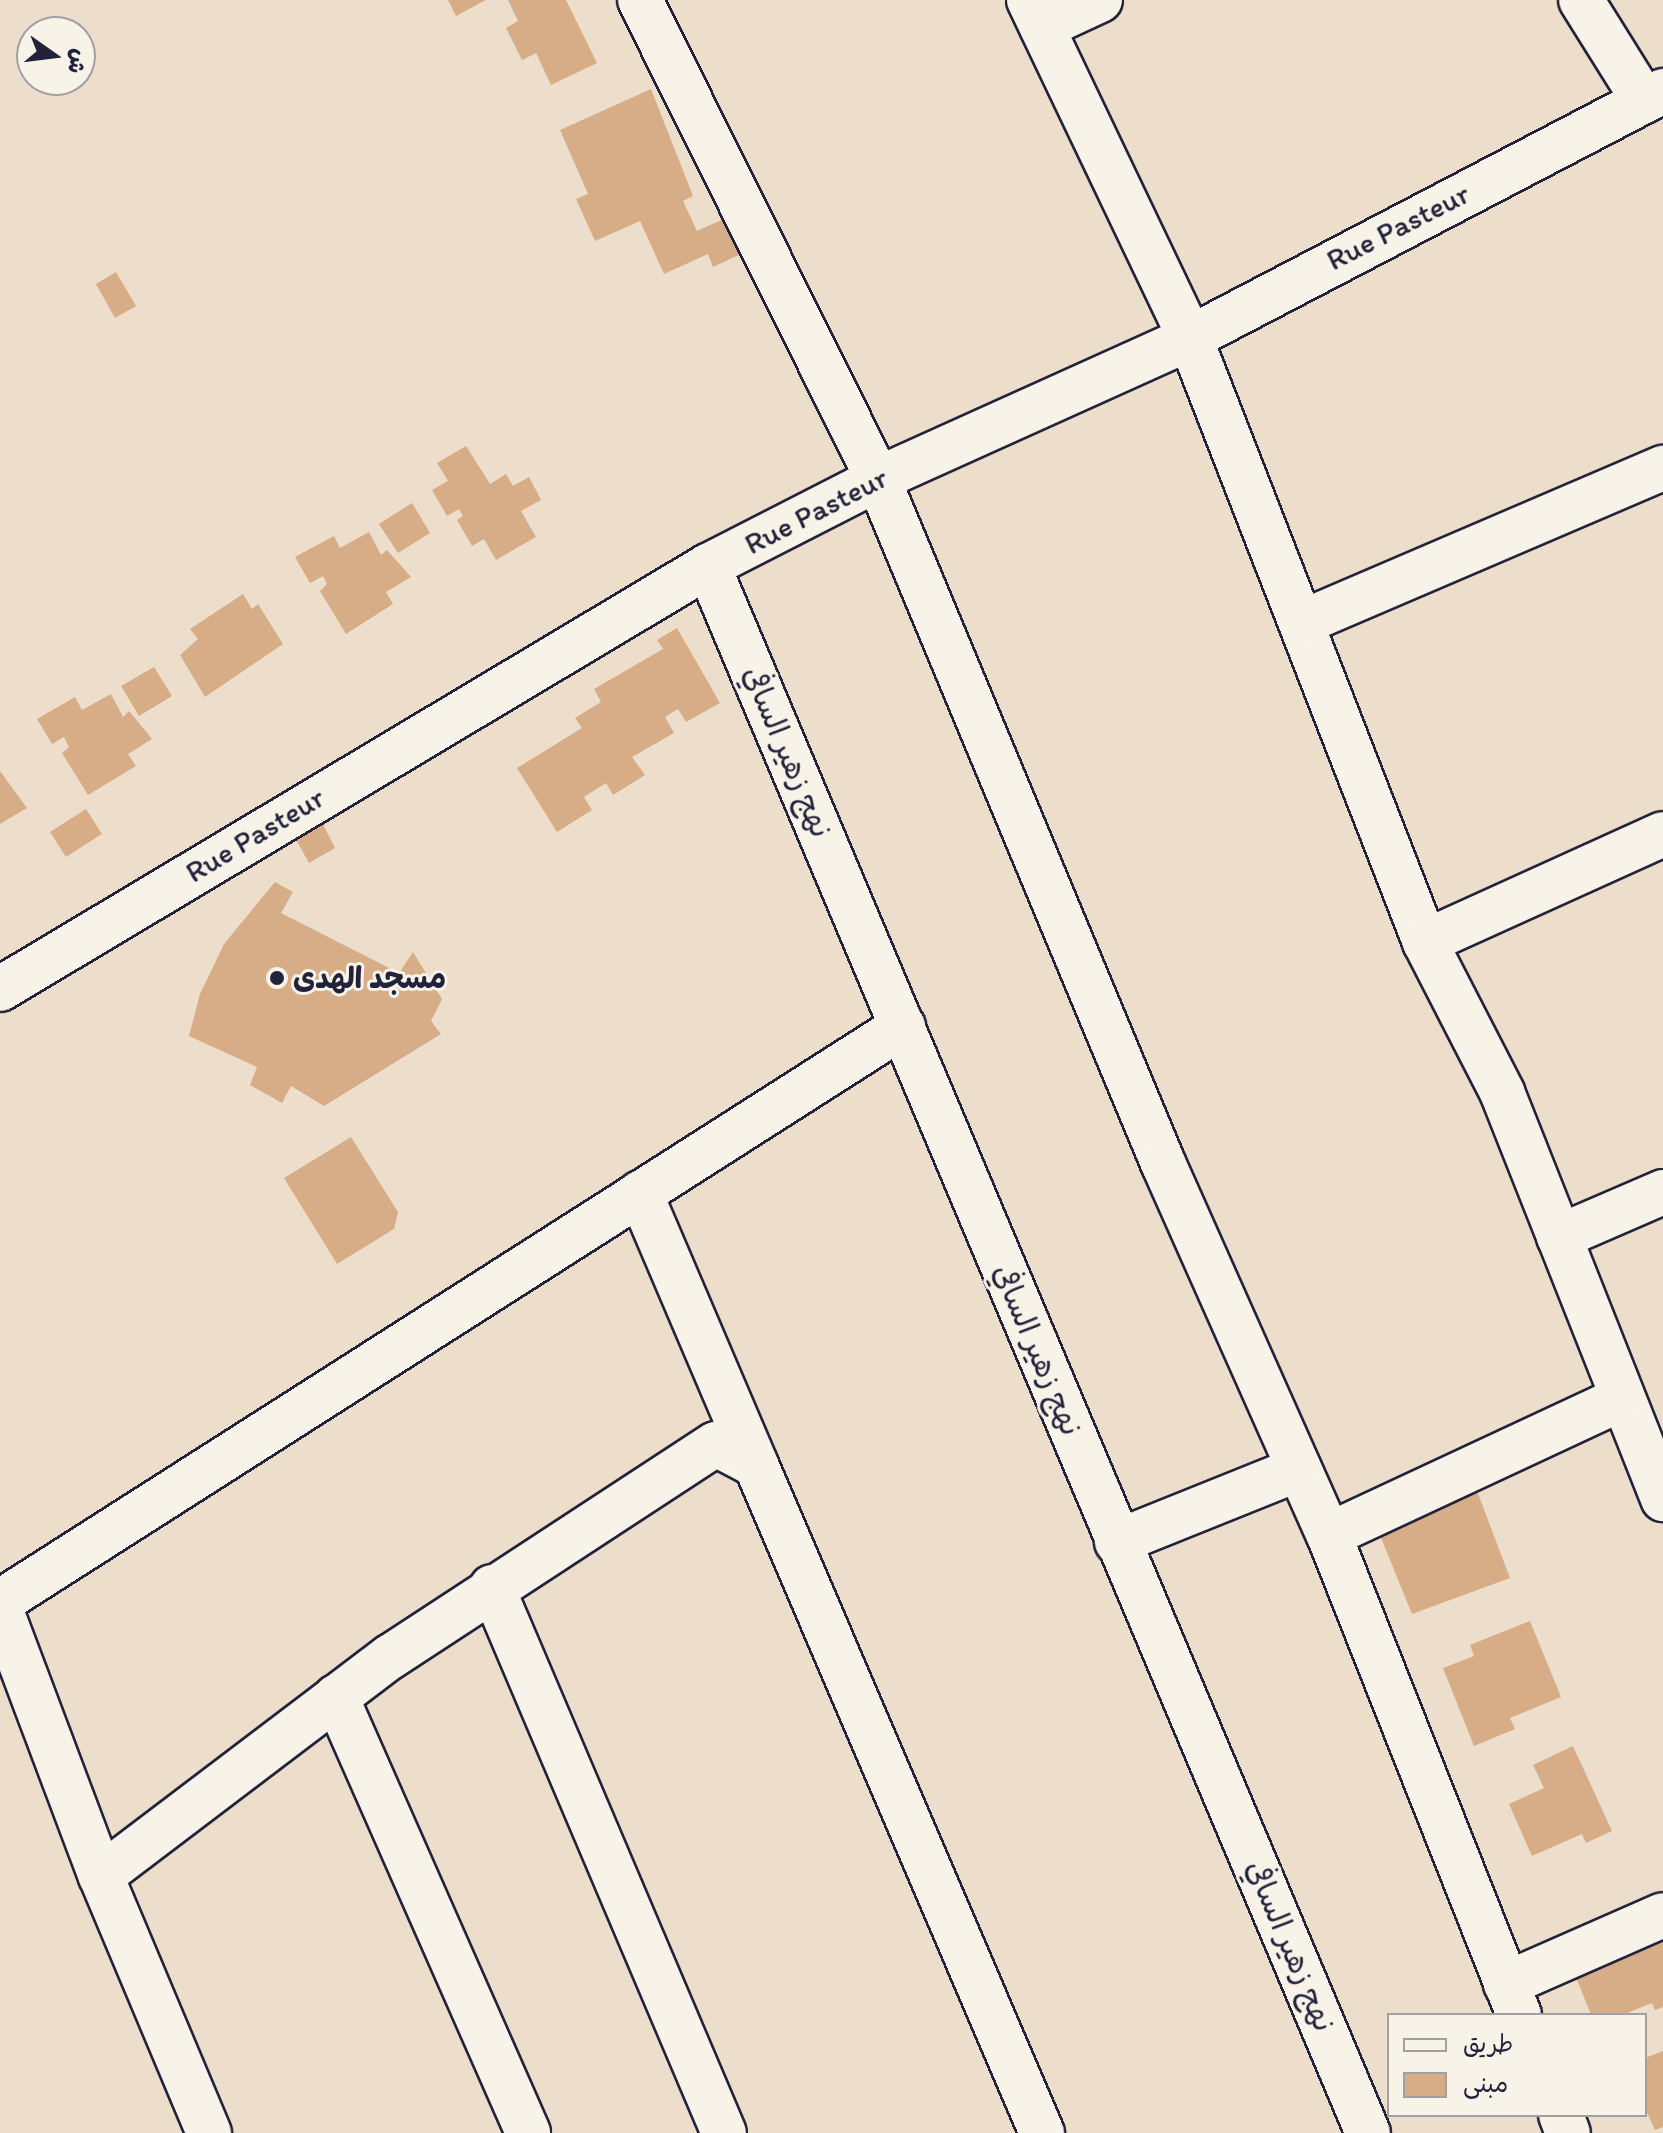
<!DOCTYPE html>
<meta charset="utf-8">
<style>
body{margin:0}
#map{position:relative;width:1663px;height:2133px;overflow:hidden;background:#eddecb;font-family:Itim,"Playpen Sans Arabic",sans-serif}
div>[style]{position:absolute}
.building>*{inset:0;background:#d7ad88}
.roads{filter:drop-shadow(2px 0 #22223b) drop-shadow(-2px 0 #22223b) drop-shadow(0 2px #22223b) drop-shadow(0 -2px #22223b)}
.minor>*{height:44px;margin:-22px;padding:0 22px;transform-origin:22px;border-radius:22px;background:#f7f3e8}
.dots>*{width:22px;height:22px;translate:-50% -50%;box-sizing:border-box;border:4px solid #f7f3e8;border-radius:50%}
span{translate:-50% -50%;white-space:nowrap;text-align:center;line-height:1.15;-webkit-text-stroke:6px #f7f3e8;paint-order:stroke}
.street-label{font-size:30px;color:#22223b}
.poi-label{font-size:30px;color:#22223b;font-weight:700}
.left{translate:0 -50%;text-align:left}
.legend{position:absolute;left:1387px;top:2013px;width:260px;height:104px;box-sizing:border-box;background:#f7f3e8;border:2px solid #a29fa3;margin:0;padding:10px 14px;list-style:none;font-size:24px;color:#22223b}
.legend li{display:flex;align-items:center;gap:16px;height:40px}
.legend b{width:40px;border:2px solid #a29fa3}
.north{position:absolute;left:16px;top:16px;width:80px;height:80px;box-sizing:border-box;background:#f7f3e8;border:2px solid #a29fa3;border-radius:50%;rotate:104deg;font-size:22px;font-weight:700;line-height:32px;text-align:center;color:#22223b}
.north::after{content:'';display:block;margin:auto;width:28px;height:36px;background:#22223b;clip-path:polygon(50% 0,100% 100%,50% 72%,0 100%)}
</style>
<div id="map">
<div class="building">
<i style="clip-path:polygon(448px 0,486px 0,456px 16px)"></i>
<i style="clip-path:polygon(508px 0,566px 0,597px 63px,551px 85px,536px 53px,522px 60px,506px 28px,518px 21px)"></i>
<i style="clip-path:polygon(651px 89px,693px 196px,683px 201px,697px 231px,728px 217px,745px 252px,713px 267px,708px 254px,664px 274px,640px 221px,595px 241px,576px 199px,588px 194px,560px 130px)"></i>
<i style="clip-path:polygon(116px 272px,136px 306px,115px 318px,96px 284px)"></i>
<i style="clip-path:polygon(466px 446px,490px 484px,506px 474px,513px 486px,529px 477px,541px 500px,521px 511px,536px 537px,496px 560px,484px 539px,472px 546px,457px 520px,463px 516px,459px 509px,447px 516px,432px 490px,448px 481px,437px 463px)"></i>
<i style="clip-path:polygon(412px 503px,430px 533px,398px 553px,379px 524px)"></i>
<i style="clip-path:polygon(369px 532px,381px 555px,387px 550px,411px 577px,386px 592px,393px 604px,346px 634px,320px 591px,327px 584px,323px 576px,310px 583px,295px 557px,334px 536px,340px 548px)"></i>
<i style="clip-path:polygon(243px 594px,252px 609px,258px 604px,283px 644px,205px 697px,180px 655px,198px 639px,190px 629px)"></i>
<i style="clip-path:polygon(677px 628px,720px 703px,686px 722px,678px 709px,665px 717px,674px 733px,632px 757px,645px 775px,613px 795px,606px 783px,584px 797px,592px 810px,557px 832px,517px 768px,582px 728px,575px 718px,601px 702px,594px 689px,663px 649px,657px 640px)"></i>
<i style="clip-path:polygon(154px 667px,172px 696px,139px 716px,121px 686px)"></i>
<i style="clip-path:polygon(111px 694px,123px 717px,129px 711px,152px 739px,128px 754px,136px 766px,88px 795px,62px 753px,69px 747px,64px 737px,52px 744px,37px 719px,75px 697px,82px 710px)"></i>
<i style="clip-path:polygon(0 771px,27px 808px,0 824px)"></i>
<i style="clip-path:polygon(86px 809px,102px 834px,66px 857px,50px 832px)"></i>
<i style="clip-path:polygon(322px 823px,335px 848px,309px 863px,295px 838px)"></i>
<i style="clip-path:polygon(275px 882px,293px 892px,281px 913px,399px 973px,413px 952px,442px 999px,431px 1021px,441px 1034px,324px 1106px,291px 1086px,282px 1103px,250px 1085px,257px 1067px,189px 1036px,200px 994px,224px 944px)"></i>
<i style="clip-path:polygon(351px 1137px,398px 1212px,394px 1229px,337px 1264px,284px 1178px)"></i>
<i style="clip-path:polygon(1471px 1475px,1510px 1578px,1412px 1614px,1375px 1523px)"></i>
<i style="clip-path:polygon(1530px 1621px,1561px 1697px,1510px 1718px,1515px 1729px,1474px 1746px,1443px 1668px,1474px 1656px,1470px 1645px)"></i>
<i style="clip-path:polygon(1573px 1746px,1612px 1831px,1586px 1843px,1582px 1834px,1532px 1856px,1509px 1804px,1544px 1788px,1533px 1765px)"></i>
<i style="clip-path:polygon(1663px 1927px,1663px 2007px,1655px 2010px,1652px 2003px,1622px 2015px,1591px 2015px,1576px 1977px,1582px 1975px,1575px 1959px)"></i>
<i style="clip-path:polygon(1663px 2051px,1663px 2127px,1655px 2130px,1645px 2108px,1645px 2058px)"></i>
</div>
<div class="roads">
<div class="minor">
<i style="left:640px;top:0;width:535px;rotate:63.58deg"></i>
<i style="left:878px;top:479px;width:741px;rotate:67.38deg"></i>
<i style="left:1163px;top:1163px;width:407px;rotate:66deg"></i>
<i style="left:1329px;top:1535px;width:516px;rotate:68.4deg"></i>
<i style="left:1029px;top:0;width:374px;rotate:64.5deg"></i>
<i style="left:1190px;top:338px;width:648px;rotate:68.74deg"></i>
<i style="left:1425px;top:942px;width:169px;rotate:62.8deg"></i>
<i style="left:1502px;top:1092px;width:438px;rotate:68.4deg"></i>
<i style="left:1581px;top:0;width:119px;rotate:58deg"></i>
<i style="left:1042px;top:27px;width:64px;rotate:-25deg"></i>
<i style="left:708px;top:566px;width:1700px;rotate:67.16deg"></i>
<i style="left:1303px;top:622px;width:392px;rotate:-23.2deg"></i>
<i style="left:1425px;top:942px;width:261px;rotate:-24.4deg"></i>
<i style="left:0;top:989px;width:825px;rotate:-30.86deg"></i>
<i style="left:708px;top:566px;width:191px;rotate:-27.1deg"></i>
<i style="left:878px;top:479px;width:342px;rotate:-24.3deg"></i>
<i style="left:1190px;top:338px;width:534px;rotate:-27.57deg"></i>
<i style="left:640px;top:1193px;width:296px;rotate:66.9deg"></i>
<i style="left:1559px;top:1237px;width:113px;rotate:-23.4deg"></i>
<i style="left:1329px;top:1535px;width:321px;rotate:-25deg"></i>
<i style="left:1117px;top:1542px;width:196px;rotate:-21.9deg"></i>
<i style="left:492px;top:1587px;width:593px;rotate:66.98deg"></i>
<i style="left:0;top:1602px;width:1071px;rotate:-32.53deg"></i>
<i style="left:0;top:1608px;width:286px;rotate:69.4deg"></i>
<i style="left:101px;top:1876px;width:279px;rotate:67.2deg"></i>
<i style="left:336px;top:1697px;width:476px;rotate:66.2deg"></i>
<i style="left:101px;top:1876px;width:363px;rotate:-37.2deg"></i>
<i style="left:390px;top:1657px;width:389px;rotate:-33.2deg"></i>
<i style="left:716px;top:1444px;width:45px;rotate:27.7deg"></i>
<i style="left:756px;top:1465px;width:727px;rotate:66.82deg"></i>
<i style="left:1506px;top:1984px;width:171px;rotate:-23.7deg"></i>
<i style="left:1561px;top:2115px;width:19px;rotate:69deg"></i>
</div>
</div>
<div class="dots">
<i style="left:277px;top:978px;background:#22223b"></i>
</div>
<div class="street-label">
<span style="left:1398px;top:227px;rotate:-27deg">Rue Pasteur</span>
<span style="left:816px;top:511px;rotate:-27deg">Rue Pasteur</span>
<span style="left:787px;top:752px;rotate:67deg">نهج زهير السافي</span>
<span style="left:255px;top:835px;rotate:-31deg">Rue Pasteur</span>
<span style="left:1037px;top:1350px;rotate:67deg">نهج زهير السافي</span>
<span style="left:1290px;top:1946px;rotate:67deg">نهج زهير السافي</span>
</div>
<div class="poi-label">
<span class="left" style="left:293px;top:978px">مسجد الهدى</span>
</div>
<ul class="legend">
<li><b style="height:10px;background:#f7f3e8"></b>طريق</li>
<li><b style="height:22px;background:#d7ad88"></b>مبنى</li>
</ul>
<div class="north">ش</div>
</div>
